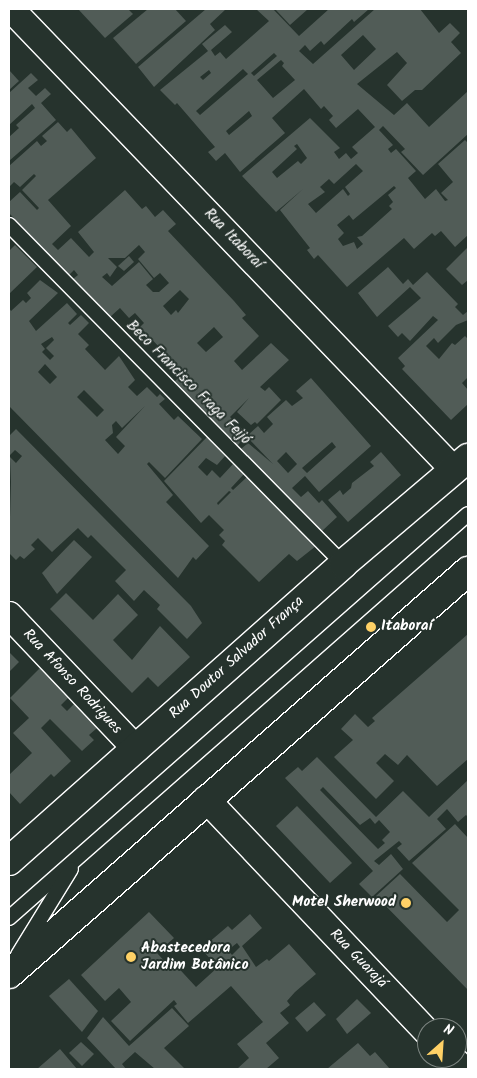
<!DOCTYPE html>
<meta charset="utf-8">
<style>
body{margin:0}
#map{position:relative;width:477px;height:1078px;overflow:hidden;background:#26332d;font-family:Kalam,sans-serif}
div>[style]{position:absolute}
.building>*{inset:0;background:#515c57}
.roads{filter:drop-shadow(1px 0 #fff) drop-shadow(-1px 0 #fff) drop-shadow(0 1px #fff) drop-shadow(0 -1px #fff)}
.service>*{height:14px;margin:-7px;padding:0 7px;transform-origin:7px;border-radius:7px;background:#26332d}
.minor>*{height:26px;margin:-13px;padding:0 13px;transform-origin:13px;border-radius:13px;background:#26332d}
.primary>*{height:28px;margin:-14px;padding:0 14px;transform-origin:14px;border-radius:14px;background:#26332d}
.dots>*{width:14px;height:14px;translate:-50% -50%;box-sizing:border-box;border:2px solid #26332d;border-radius:50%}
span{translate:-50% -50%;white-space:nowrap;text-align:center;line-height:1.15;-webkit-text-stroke:4px #26332d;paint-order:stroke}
.street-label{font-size:15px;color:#fff}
.poi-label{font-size:15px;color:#fff;font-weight:700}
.left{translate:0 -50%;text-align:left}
.right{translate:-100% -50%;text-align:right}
.frame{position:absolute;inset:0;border:10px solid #fff;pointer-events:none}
.north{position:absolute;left:417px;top:1018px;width:50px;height:50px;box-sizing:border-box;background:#26332d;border:1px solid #7d8581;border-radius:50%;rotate:26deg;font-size:14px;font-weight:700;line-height:20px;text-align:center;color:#fff}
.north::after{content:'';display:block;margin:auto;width:18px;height:22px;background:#ffd166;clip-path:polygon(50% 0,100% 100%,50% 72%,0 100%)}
</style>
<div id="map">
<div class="building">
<i style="clip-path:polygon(78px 9px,128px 9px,133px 14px,105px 38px)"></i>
<i style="clip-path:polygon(148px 9px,175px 9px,186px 21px,136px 64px,113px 38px)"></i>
<i style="clip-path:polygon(206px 9px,226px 9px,210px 24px,215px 30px,154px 87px,138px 67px)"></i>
<i style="clip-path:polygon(evenodd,256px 9px,273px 9px,299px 36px,329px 9px,369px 9px,354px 22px,352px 19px,324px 45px,321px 41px,310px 51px,305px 45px,299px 51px,313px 64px,375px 9px,420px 9px,439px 33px,450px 23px,460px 33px,451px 42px,461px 53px,422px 90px,415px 90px,402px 101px,387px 85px,407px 63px,397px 52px,357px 84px,394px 115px,407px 103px,429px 127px,468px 91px,468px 134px,423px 175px,401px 152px,405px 149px,383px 126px,379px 130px,393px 145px,388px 149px,391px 153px,396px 149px,416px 171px,408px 178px,425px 199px,436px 189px,445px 201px,448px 200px,441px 193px,453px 182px,438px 164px,465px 140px,468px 143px,468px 235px,455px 247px,441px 231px,435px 236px,432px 233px,414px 249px,404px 238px,347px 287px,318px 255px,314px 259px,307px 250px,310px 248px,280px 210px,303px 189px,276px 212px,242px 176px,310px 118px,340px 148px,334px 152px,339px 159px,346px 153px,351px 159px,358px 153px,352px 147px,375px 127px,358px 109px,336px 128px,329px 120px,333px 116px,324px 106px,321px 109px,304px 89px,272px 118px,285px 133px,240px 172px,225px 153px,216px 161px,208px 152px,215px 147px,177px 103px,175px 105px,160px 90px,208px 51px,202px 44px,225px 25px,232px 32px,211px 50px,215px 56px,220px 52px,226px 59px,269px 21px,256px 9px,363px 35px,376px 49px,354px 70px,341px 55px,363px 35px,256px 9px,274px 53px,277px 56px,254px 76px,251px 73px,274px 53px,256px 9px,281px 60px,284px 63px,282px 66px,295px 80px,273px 98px,257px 80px,281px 60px,256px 9px,243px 69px,248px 74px,200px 115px,196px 111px,243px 69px,256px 9px,209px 70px,211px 73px,203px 80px,200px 77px,209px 70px,256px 9px,249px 111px,252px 116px,229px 135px,226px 131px,249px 111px,256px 9px,297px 144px,307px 158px,301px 164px,298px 161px,277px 178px,272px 172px,297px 149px,294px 146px,297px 144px,256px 9px,356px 164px,363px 171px,345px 187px,350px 194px,348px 196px,343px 189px,316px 213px,308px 204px,325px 192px,320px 187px,329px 179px,334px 184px,356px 164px,256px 9px,394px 186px,396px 188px,388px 195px,393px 202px,389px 206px,392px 209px,362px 236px,357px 237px,363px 244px,357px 249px,354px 242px,343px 246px,338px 239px,344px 233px,337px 225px,349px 215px,353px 220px,394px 186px)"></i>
<i style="clip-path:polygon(275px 9px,308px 9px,290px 25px)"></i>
<i style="clip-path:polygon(9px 70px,19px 81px,9px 90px)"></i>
<i style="clip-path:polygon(31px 73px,38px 80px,28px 88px,36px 96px,45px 88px,51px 94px,41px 103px,56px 120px,9px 161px,9px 137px,19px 128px,16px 125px,35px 108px,32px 104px,9px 125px,9px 93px)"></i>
<i style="clip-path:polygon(evenodd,58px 122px,67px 132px,71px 128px,96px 158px,48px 200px,71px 226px,52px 244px,58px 250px,71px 238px,89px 257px,94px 252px,78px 232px,125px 190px,142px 209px,146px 206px,155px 217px,163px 210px,176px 224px,168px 231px,234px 301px,246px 315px,242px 318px,259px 336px,234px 361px,242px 370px,271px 343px,289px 360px,260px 387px,265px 391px,269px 387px,281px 400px,257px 424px,255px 422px,251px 425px,237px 412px,249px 398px,230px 417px,248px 435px,258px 426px,264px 433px,273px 424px,267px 417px,286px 400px,292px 406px,303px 398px,296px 391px,311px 378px,371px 446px,319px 492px,305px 476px,292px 488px,301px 497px,308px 491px,319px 503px,322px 500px,337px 517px,321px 532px,241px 449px,248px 443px,273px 464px,246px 436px,237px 446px,174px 382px,184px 373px,140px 327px,144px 323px,135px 313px,129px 318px,120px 308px,110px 317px,73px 279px,78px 275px,74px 270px,69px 275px,9px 213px,9px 202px,20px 192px,37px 210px,39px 208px,22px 190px,36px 176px,34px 174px,20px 187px,14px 182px,9px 187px,9px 166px,37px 141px,41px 146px,47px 141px,42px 136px,58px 122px,139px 245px,145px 252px,138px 259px,154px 278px,160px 273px,169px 283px,159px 292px,153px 292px,146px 285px,153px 279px,139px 262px,112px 286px,102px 277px,107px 273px,110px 277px,117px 267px,108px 258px,125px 258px,139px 245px,58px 122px,180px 290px,189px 299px,178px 313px,176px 310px,171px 315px,163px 306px,180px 290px,58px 122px,214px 327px,223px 337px,206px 352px,197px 343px,214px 327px,58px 122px,332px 442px,336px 447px,307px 473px,302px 468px,332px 442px,58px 122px,286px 452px,297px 464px,288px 473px,277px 461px,286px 452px)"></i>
<i style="clip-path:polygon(15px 245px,37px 267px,9px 294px,9px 251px)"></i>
<i style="clip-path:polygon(467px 248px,468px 280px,462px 285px,446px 269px)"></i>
<i style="clip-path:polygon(129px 256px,134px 262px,124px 271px,118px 266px)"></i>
<i style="clip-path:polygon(388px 267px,403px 284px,408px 279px,413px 285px,427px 272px,458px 304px,455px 307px,463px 315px,468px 311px,468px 320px,456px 325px,438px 343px,434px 338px,426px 346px,439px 359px,452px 343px,455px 345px,465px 336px,468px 339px,468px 377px,462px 383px,468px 390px,468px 404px,451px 420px,402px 369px,405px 366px,398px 358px,438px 320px,433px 316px,410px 341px,402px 333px,398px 337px,388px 326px,421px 298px,410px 287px,377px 317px,358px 293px)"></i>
<i style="clip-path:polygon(evenodd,40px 280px,58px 293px,29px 321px,36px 331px,67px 303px,77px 314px,68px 323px,70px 325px,81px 315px,89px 323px,78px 334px,89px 345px,85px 349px,105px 370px,119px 356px,135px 380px,128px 387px,137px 396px,147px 387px,157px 397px,160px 394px,165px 399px,159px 404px,174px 420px,178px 416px,202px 439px,165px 478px,149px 462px,147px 464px,173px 495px,166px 502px,209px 546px,196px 560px,193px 557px,178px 578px,9px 406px,9px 308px,11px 311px,23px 300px,26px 303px,31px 298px,27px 293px,40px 280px,52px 337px,54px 340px,46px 348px,54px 356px,50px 360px,42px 352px,45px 349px,41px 344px,52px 337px,40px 280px,45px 364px,57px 377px,50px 384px,38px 372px,45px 364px,40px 280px,84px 390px,104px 410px,97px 417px,77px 397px,84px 390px,40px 280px,145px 406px,116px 437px,125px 446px,118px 454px,105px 440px,113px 433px,112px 425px,116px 421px,122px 428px,145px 406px)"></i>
<i style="clip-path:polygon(evenodd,16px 429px,191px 606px,202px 623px,187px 639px,157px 609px,160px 605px,144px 590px,134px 601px,115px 581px,126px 570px,91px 535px,88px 538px,78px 528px,52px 552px,38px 538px,31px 545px,35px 549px,24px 559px,20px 556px,16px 560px,9px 553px,11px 482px,9px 436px,16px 429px,15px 450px,22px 456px,16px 463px,9px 456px,15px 450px)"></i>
<i style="clip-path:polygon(evenodd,207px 437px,225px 456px,217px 465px,206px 458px,198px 467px,207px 476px,212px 470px,220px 478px,233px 464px,244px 474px,231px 488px,233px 490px,247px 477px,316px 546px,297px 561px,289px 554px,259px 582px,222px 545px,225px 541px,219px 535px,224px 530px,209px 515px,201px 523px,164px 481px,207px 437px,229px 491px,231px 492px,218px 505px,217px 503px,229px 491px)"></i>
<i style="clip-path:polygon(381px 452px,401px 475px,348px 522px,328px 500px,340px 490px,343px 495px,351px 488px,352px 483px,374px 466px,370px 462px)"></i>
<i style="clip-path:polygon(74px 540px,92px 557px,57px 594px,42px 573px)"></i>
<i style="clip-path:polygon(66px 593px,93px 620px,118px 594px,138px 615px,113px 640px,132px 660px,160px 626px,190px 657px,158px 687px,148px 677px,132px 693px,50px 609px)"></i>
<i style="clip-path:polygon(468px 634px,468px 759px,437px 786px,407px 755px,398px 765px,385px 754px,376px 763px,394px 781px,376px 799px,334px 757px,353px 740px,341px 729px,355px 714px,368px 727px,375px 721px,372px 718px)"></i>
<i style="clip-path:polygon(9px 652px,19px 662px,9px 672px)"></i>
<i style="clip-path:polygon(43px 665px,70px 696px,61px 705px,67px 711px,74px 704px,97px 728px,89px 735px,94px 740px,82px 751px,50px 719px,41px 728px,71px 761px,54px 777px,51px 774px,20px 804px,9px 792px,9px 775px,32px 753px,13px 733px,29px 718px,10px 698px)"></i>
<i style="clip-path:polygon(evenodd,317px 757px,376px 817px,403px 791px,429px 817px,468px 780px,468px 817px,466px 815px,458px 822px,447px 809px,437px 819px,446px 829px,409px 861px,397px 848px,402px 844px,399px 841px,374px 861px,379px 865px,391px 854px,403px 869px,372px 897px,359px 884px,373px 871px,285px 778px,298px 767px,302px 771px,317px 757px,323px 787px,360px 825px,370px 818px,375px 824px,379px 820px,390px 832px,382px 840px,385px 843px,378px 849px,320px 790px,323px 787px)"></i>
<i style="clip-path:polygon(297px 806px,352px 863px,330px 883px,276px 826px)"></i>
<i style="clip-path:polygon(455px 824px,468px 838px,468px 990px,376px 896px,400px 874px,447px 922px,459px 910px,412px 863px)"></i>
<i style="clip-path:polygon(evenodd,149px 912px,174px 938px,157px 953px,168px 965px,172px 961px,196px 987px,218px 967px,201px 949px,228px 926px,232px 930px,250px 914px,262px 928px,242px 946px,256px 967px,267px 959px,269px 961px,289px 944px,316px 974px,295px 992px,287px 1001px,290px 1005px,280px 1013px,289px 1023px,266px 1043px,279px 1058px,266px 1069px,237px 1069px,249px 1058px,237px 1044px,263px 1022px,231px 986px,188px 1023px,174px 1006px,177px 1004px,174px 1000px,130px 1041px,111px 1021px,131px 1002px,119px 988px,105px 1001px,81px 975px,149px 912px,237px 943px,240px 947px,232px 955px,228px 950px,237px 943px)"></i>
<i style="clip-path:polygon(69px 979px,98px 1011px,82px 1032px,49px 996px)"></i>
<i style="clip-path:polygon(357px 999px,371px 1013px,347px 1034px,336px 1019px)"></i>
<i style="clip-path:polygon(314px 1002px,326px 1015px,307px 1032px,295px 1018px)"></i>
<i style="clip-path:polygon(172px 1008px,189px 1026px,164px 1048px,185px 1069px,155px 1069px,135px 1052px,122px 1064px,126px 1069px,116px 1069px,87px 1038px,103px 1017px,129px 1046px)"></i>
<i style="clip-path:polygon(81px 1042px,94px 1054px,82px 1066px,69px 1053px)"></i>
<i style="clip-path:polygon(358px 1043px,370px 1056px,375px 1052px,390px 1069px,327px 1069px)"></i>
<i style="clip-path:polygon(60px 1049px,77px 1069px,37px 1069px,44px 1063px)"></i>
</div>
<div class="roads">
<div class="service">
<i style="left:9px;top:225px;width:476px;rotate:45.4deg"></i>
<i style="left:9px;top:918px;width:611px;rotate:-41.35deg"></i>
<i style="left:18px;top:955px;width:101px;rotate:-58.4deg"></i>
</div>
<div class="minor">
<i style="left:11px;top:9px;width:639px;rotate:46.14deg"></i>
<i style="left:9px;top:615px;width:185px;rotate:46.5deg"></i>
<i style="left:206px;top:799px;width:321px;rotate:46.5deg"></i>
<i style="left:452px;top:1058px;width:16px;rotate:45deg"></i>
</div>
<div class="primary">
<i style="left:9px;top:861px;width:447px;rotate:-41.6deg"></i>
<i style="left:343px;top:564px;width:164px;rotate:-40.3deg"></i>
<i style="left:9px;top:974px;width:611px;rotate:-41.28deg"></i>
</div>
</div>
<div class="dots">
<i style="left:371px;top:627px;background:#ffd166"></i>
<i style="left:406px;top:903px;background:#ffd166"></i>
<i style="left:131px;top:957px;background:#ffd166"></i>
</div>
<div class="street-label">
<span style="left:233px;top:239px;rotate:46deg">Rua Itaboraí</span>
<span style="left:188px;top:383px;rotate:45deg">Beco Francisco Fraga Feijó</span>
<span style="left:237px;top:658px;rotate:-42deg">Rua Doutor Salvador França</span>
<span style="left:72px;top:682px;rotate:47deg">Rua Afonso Rodrigues</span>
<span style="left:358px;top:959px;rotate:46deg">Rua Guarajá</span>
</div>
<div class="poi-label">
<span class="left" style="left:381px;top:627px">Itaboraí</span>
<span class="right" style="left:396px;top:903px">Motel Sherwood</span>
<span class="left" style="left:141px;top:957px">Abastecedora<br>Jardim Botânico</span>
</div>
<div class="frame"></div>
<div class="north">N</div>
</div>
